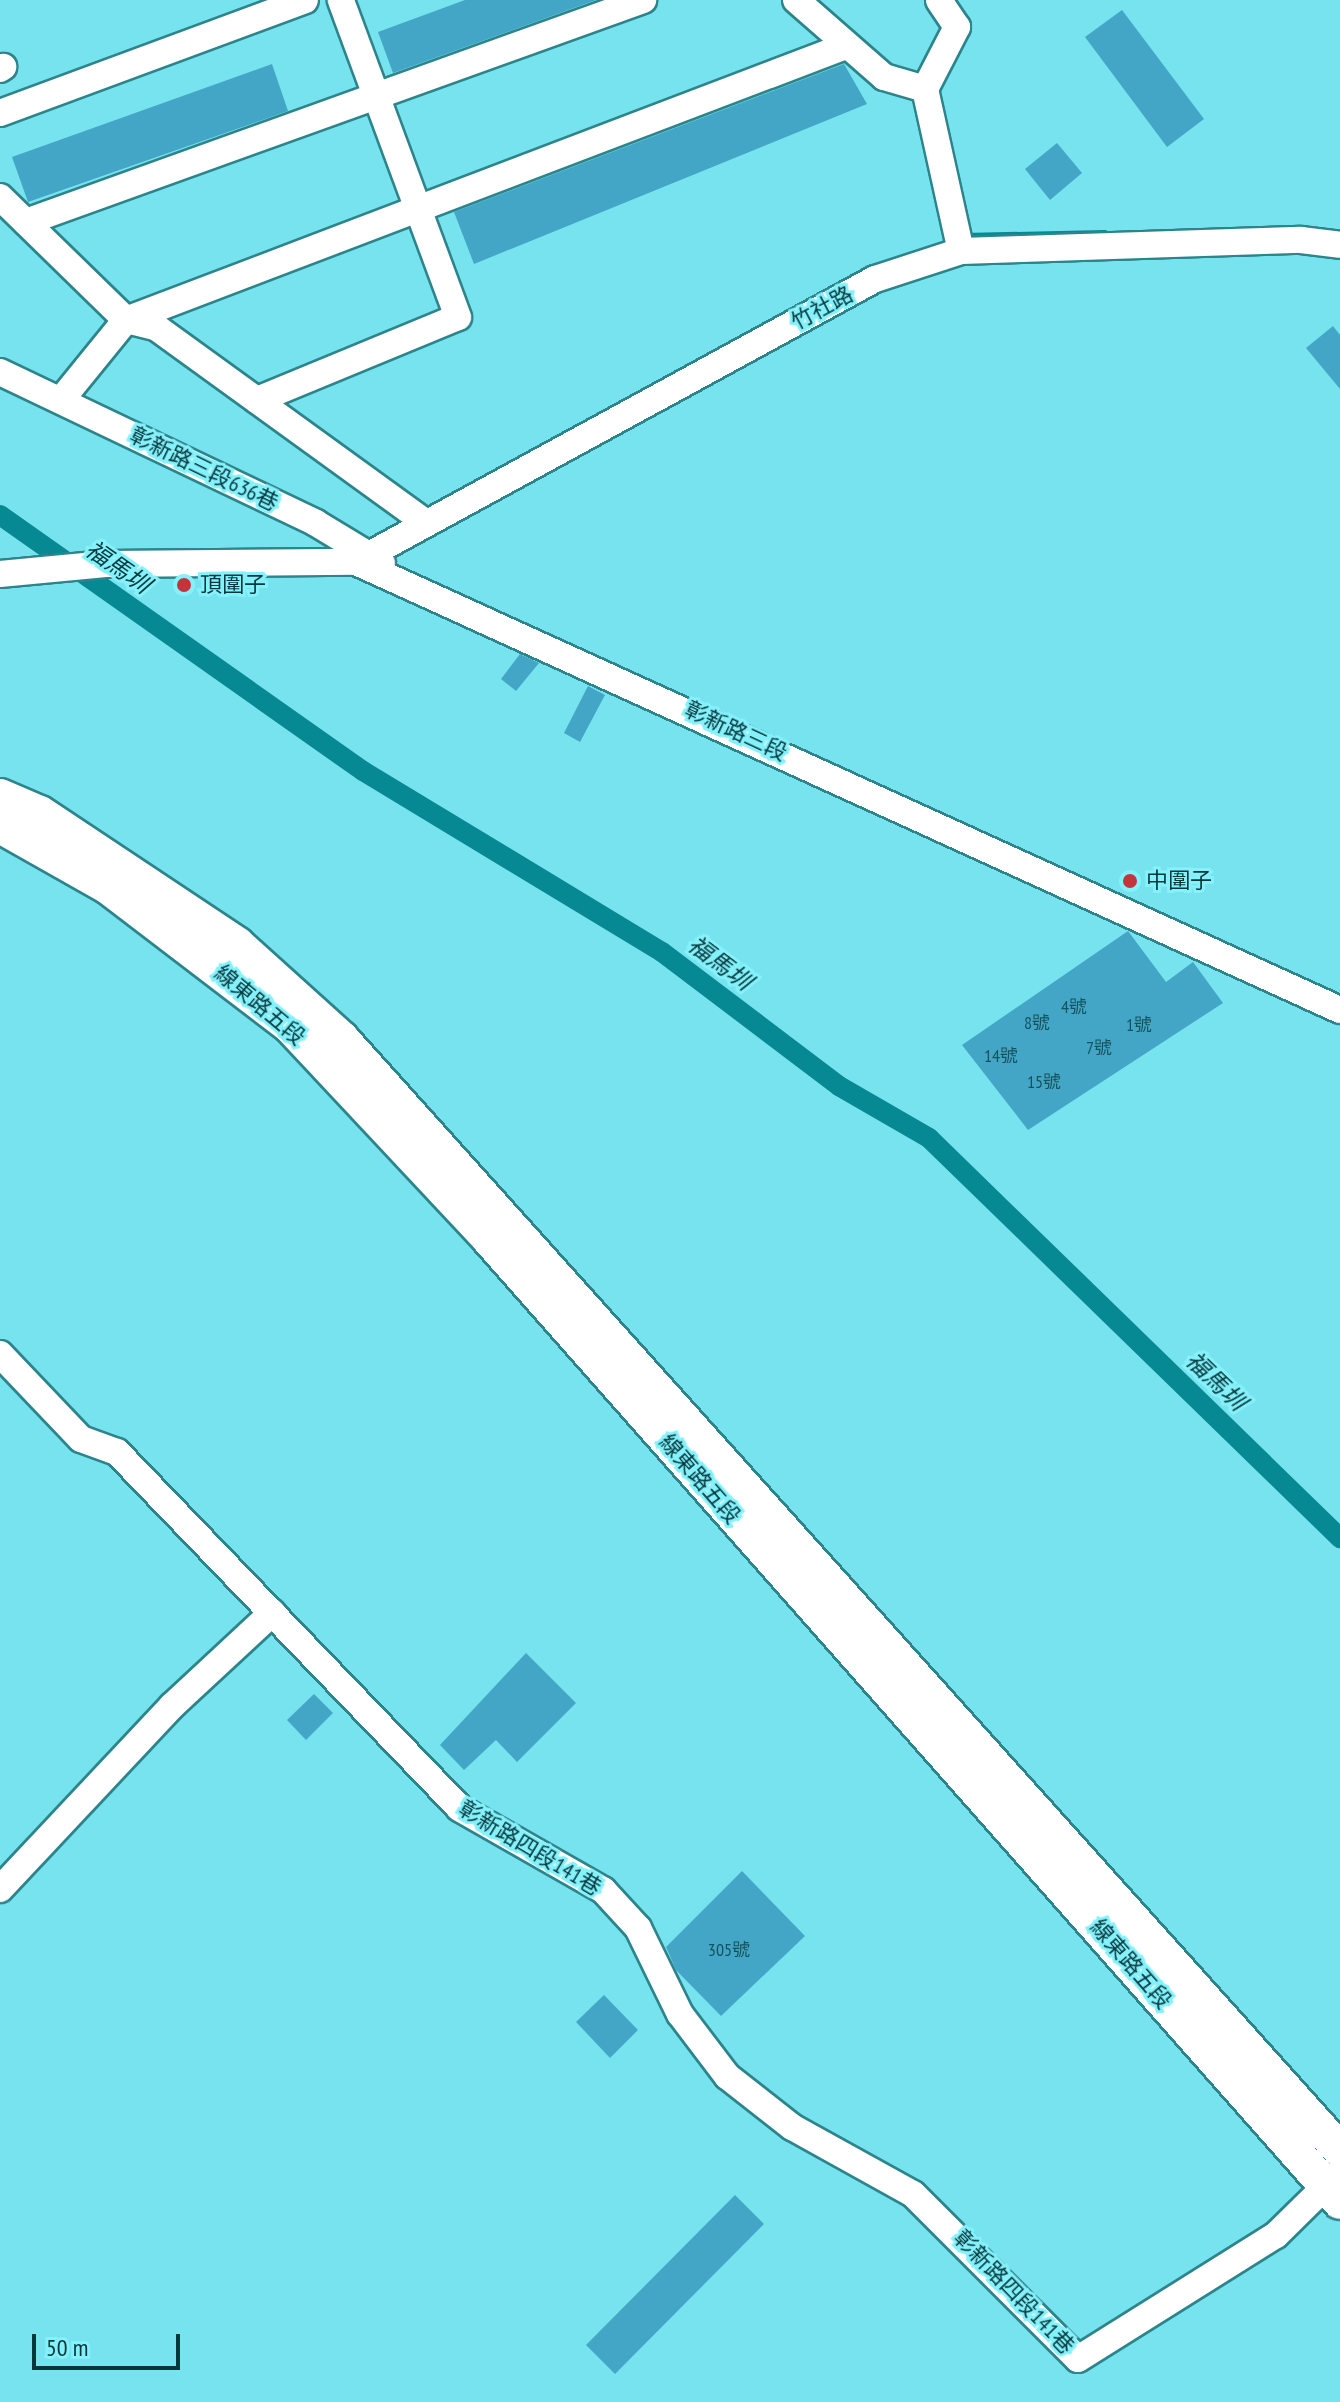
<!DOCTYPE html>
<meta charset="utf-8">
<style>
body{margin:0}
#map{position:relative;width:1340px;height:2402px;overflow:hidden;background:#76e3ee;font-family:"PT Sans Narrow","Noto Sans TC",sans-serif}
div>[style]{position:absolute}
.stream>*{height:6px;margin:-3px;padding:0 3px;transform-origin:3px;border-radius:3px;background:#068992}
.canal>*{height:20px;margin:-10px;padding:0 10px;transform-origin:10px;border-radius:10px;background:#068992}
.building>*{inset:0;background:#44a6c6}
.roads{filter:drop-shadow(2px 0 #2d848b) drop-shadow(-2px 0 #2d848b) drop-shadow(0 2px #2d848b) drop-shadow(0 -2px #2d848b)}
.minor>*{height:26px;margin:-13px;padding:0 13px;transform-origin:13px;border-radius:13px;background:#fff}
.major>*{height:34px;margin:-17px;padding:0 17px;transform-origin:17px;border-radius:17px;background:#fff}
.dots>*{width:22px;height:22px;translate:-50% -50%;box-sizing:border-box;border:4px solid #84f1fb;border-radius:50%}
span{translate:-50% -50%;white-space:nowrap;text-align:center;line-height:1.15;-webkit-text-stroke:6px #84f1fb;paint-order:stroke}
.number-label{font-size:18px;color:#14535e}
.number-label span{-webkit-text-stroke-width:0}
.street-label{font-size:22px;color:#04373c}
.poi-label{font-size:22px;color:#04373c}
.left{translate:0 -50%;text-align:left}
.water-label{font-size:24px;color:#073b3f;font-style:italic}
.scale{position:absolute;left:32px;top:2334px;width:148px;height:36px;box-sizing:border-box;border:4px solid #04373c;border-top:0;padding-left:10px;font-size:24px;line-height:28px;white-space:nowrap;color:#04373c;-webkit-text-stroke:6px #84f1fb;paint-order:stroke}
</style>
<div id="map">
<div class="stream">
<i style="left:964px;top:236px;width:141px;rotate:-1.2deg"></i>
</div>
<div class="canal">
<i style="left:0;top:515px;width:444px;rotate:35.2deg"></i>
<i style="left:363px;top:771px;width:350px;rotate:31.2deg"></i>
<i style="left:662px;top:952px;width:222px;rotate:37.1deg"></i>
<i style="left:839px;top:1086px;width:104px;rotate:30deg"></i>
<i style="left:929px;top:1138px;width:574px;rotate:44.22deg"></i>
</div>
<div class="building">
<i style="clip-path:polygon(465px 0,596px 0,393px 73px,378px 32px)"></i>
<i style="clip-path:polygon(1122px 10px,1204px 119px,1167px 147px,1085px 37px)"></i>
<i style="clip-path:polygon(272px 64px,288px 111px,28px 202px,12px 157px)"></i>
<i style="clip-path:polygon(844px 64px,867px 104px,474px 264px,454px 212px)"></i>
<i style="clip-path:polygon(1057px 143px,1082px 173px,1050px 200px,1025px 169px)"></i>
<i style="clip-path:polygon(1333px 326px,1340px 335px,1340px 389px,1306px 348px)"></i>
<i style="clip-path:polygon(520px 654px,539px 663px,516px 691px,501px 679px)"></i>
<i style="clip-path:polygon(588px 686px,605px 695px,580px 742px,564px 733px)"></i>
<i style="clip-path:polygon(1128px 931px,1166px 982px,1193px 962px,1223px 1003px,1028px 1130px,962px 1045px)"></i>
<i style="clip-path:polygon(526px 1653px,576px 1703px,517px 1762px,496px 1740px,464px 1770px,440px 1745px)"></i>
<i style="clip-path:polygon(314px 1694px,333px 1713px,306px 1740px,287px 1720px)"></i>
<i style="clip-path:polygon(742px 1871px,805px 1936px,721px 2016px,676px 1970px,666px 1947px)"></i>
<i style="clip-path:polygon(604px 1995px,638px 2030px,610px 2058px,576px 2022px)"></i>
<i style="clip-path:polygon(735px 2195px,764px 2224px,615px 2374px,586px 2345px)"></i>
</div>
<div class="roads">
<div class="minor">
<i style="left:796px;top:0;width:117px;rotate:41.2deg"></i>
<i style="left:884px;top:77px;width:43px;rotate:16.3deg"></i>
<i style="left:925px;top:89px;width:166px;rotate:77.5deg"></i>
<i style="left:0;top:69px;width:4px;rotate:-34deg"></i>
<i style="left:925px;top:89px;width:70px;rotate:-62.7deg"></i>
<i style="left:957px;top:27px;width:32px;rotate:-124deg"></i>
<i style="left:0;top:113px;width:325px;rotate:-20.3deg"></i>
<i style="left:0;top:197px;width:176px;rotate:44.3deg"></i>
<i style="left:126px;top:320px;width:32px;rotate:14deg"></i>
<i style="left:157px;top:328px;width:332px;rotate:35.9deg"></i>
<i style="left:26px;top:222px;width:656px;rotate:-19.79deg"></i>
<i style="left:0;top:372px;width:350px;rotate:25.5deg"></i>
<i style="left:316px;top:523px;width:77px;rotate:31.2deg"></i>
<i style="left:61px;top:400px;width:103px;rotate:-50.9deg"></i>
<i style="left:126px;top:320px;width:767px;rotate:-20.84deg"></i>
<i style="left:257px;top:400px;width:217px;rotate:-22.4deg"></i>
<i style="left:458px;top:317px;width:338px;rotate:-110.3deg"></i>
<i style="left:356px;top:562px;width:591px;rotate:-28.6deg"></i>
<i style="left:875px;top:279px;width:90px;rotate:-18deg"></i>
<i style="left:961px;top:251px;width:340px;rotate:-1.9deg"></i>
<i style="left:1301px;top:240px;width:39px;rotate:7deg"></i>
<i style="left:0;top:574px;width:106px;rotate:-5.4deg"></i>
<i style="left:106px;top:564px;width:250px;rotate:-0.5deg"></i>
<i style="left:356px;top:562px;width:1081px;rotate:24.48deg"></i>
<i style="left:0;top:1354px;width:117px;rotate:46.4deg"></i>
<i style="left:81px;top:1439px;width:38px;rotate:20deg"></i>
<i style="left:117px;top:1452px;width:494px;rotate:46.1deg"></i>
<i style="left:459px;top:1808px;width:166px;rotate:29.7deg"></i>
<i style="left:603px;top:1890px;width:52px;rotate:47.4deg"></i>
<i style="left:638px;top:1928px;width:96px;rotate:64deg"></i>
<i style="left:680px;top:2014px;width:78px;rotate:52.8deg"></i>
<i style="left:727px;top:2076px;width:83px;rotate:38.1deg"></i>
<i style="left:792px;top:2127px;width:138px;rotate:29deg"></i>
<i style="left:913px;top:2194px;width:233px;rotate:45deg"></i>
<i style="left:1078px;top:2359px;width:234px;rotate:-32.1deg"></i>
<i style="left:1276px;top:2235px;width:90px;rotate:-44.5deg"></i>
<i style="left:0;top:1889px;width:251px;rotate:-46.8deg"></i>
<i style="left:172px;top:1706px;width:137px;rotate:-42.9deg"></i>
</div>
<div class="major">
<i style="left:0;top:796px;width:43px;rotate:23deg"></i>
<i style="left:40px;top:813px;width:237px;rotate:33.6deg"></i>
<i style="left:237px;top:944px;width:142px;rotate:42.1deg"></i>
<i style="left:342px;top:1039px;width:1493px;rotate:48.07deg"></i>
<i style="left:0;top:826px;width:124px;rotate:29.5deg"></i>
<i style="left:108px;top:887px;width:229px;rotate:37.4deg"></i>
<i style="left:290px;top:1026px;width:291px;rotate:46.9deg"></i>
<i style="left:489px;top:1239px;width:1285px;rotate:48.53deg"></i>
</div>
</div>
<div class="dots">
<i style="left:184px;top:585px;background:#c4343a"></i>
<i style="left:1130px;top:881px;background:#c4343a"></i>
</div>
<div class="number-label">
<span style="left:1074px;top:1007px">4號</span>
<span style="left:1037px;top:1023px">8號</span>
<span style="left:1139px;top:1025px">1號</span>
<span style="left:1099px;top:1048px">7號</span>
<span style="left:1001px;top:1056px">14號</span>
<span style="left:1044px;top:1082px">15號</span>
<span style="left:729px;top:1950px">305號</span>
</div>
<div class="street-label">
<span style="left:822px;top:308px;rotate:-28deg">竹社路</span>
<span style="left:204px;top:469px;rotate:26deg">彰新路三段636巷</span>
<span style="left:736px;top:731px;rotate:25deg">彰新路三段</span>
<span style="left:260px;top:1005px;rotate:40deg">線東路五段</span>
<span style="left:700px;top:1479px;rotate:49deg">線東路五段</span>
<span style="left:530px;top:1848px;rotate:31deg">彰新路四段141巷</span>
<span style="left:1131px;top:1964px;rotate:49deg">線東路五段</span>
<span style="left:1014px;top:2292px;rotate:46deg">彰新路四段141巷</span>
</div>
<div class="poi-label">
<span class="left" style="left:200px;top:585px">頂圍子</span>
<span class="left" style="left:1146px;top:881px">中圍子</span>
</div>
<div class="water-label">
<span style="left:118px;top:567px;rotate:35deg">福馬圳</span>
<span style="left:720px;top:963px;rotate:37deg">福馬圳</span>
<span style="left:1216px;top:1381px;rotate:44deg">福馬圳</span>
</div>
<div class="scale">50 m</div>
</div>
